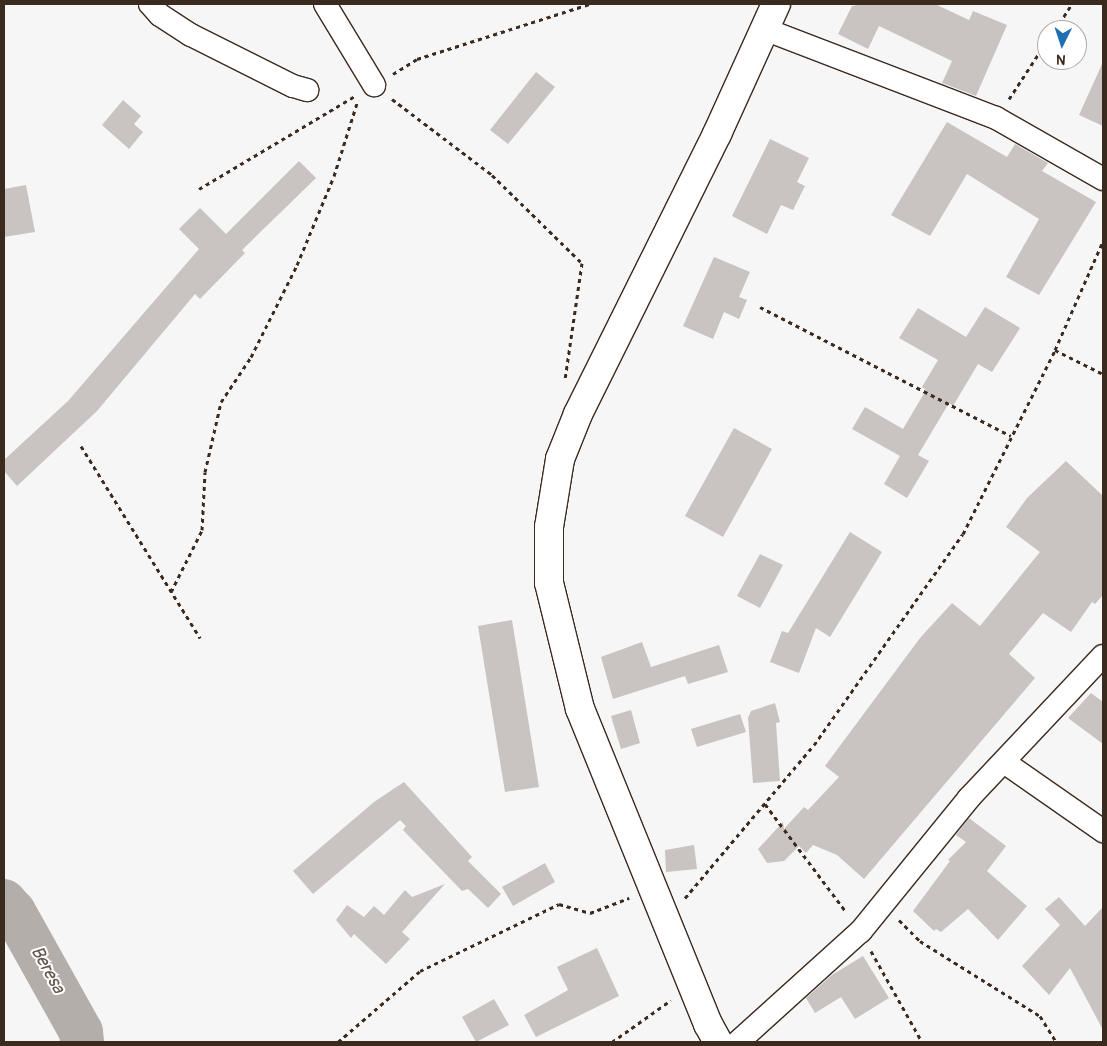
<!DOCTYPE html>
<style>
body{margin:0}
#map{position:relative;width:1107px;height:1046px;overflow:hidden;background:#f7f6f6;font-family:Pangolin,sans-serif}
div>[style]{position:absolute}
.river>*{height:44px;margin:-22px;padding:0 22px;transform-origin:22px;border-radius:22px;background:#b4aeaa}
.building>*{inset:0;background:#c9c3c1}
.path>*{height:3px;margin-top:-1.5px;transform-origin:0;background:repeating-linear-gradient(90deg,#3b2a1e 0 4px,transparent 0 8px)}
.roads{filter:drop-shadow(1px 0 #3b2a1e) drop-shadow(-1px 0 #3b2a1e) drop-shadow(0 1px #3b2a1e) drop-shadow(0 -1px #3b2a1e)}
.minor>*{height:22px;margin:-11px;padding:0 11px;transform-origin:11px;border-radius:11px;background:#fff}
.tertiary>*{height:28px;margin:-14px;padding:0 14px;transform-origin:14px;border-radius:14px;background:#fff}
span{translate:-50% -50%;white-space:nowrap;text-align:center;line-height:1.15;-webkit-text-stroke:4px #fff;paint-order:stroke}
.water-label{font-size:18px;color:#65584f;font-style:italic}
.frame{position:absolute;inset:0;border:5px solid #3b2a1e;pointer-events:none}
.north{position:absolute;left:1037px;top:20px;width:50px;height:50px;box-sizing:border-box;background:#fff;border:1px solid #b1aaa5;border-radius:50%;rotate:184deg;font-size:14px;font-weight:700;line-height:20px;text-align:center;color:#3b2a1e}
.north::after{content:'';display:block;margin:auto;width:18px;height:22px;background:#1f6fb2;clip-path:polygon(50% 0,100% 100%,50% 72%,0 100%)}
</style>
<div id="map">
<div class="river">
<i style="left:4px;top:901px;width:15px;rotate:48deg"></i>
<i style="left:14px;top:912px;width:137px;rotate:60.8deg"></i>
<i style="left:81px;top:1032px;width:10px;rotate:84deg"></i>
</div>
<div class="building">
<i style="clip-path:polygon(862px 4px,935px 4px,969px 20px,973px 11px,1007px 25px,976px 96px,942px 83px,952px 61px,879px 26px,868px 49px,838px 34px,852px 6px)"></i>
<i style="clip-path:polygon(1103px 62px,1103px 126px,1079px 115px)"></i>
<i style="clip-path:polygon(536px 72px,555px 87px,508px 144px,490px 130px)"></i>
<i style="clip-path:polygon(123px 100px,141px 116px,134px 124px,143px 132px,129px 149px,102px 125px)"></i>
<i style="clip-path:polygon(947px 122px,1007px 157px,1015px 144px,1048px 163px,1042px 171px,1096px 202px,1039px 295px,1006px 277px,1039px 219px,967px 174px,930px 236px,891px 215px)"></i>
<i style="clip-path:polygon(770px 139px,809px 158px,797px 182px,805px 186px,793px 210px,781px 205px,767px 234px,732px 216px)"></i>
<i style="clip-path:polygon(299px 161px,316px 178px,242px 250px,245px 253px,200px 299px,195px 294px,97px 411px,17px 486px,4px 471px,4px 460px,68px 401px,199px 249px,179px 229px,200px 208px,226px 234px)"></i>
<i style="clip-path:polygon(26px 185px,35px 232px,4px 237px,4px 189px)"></i>
<i style="clip-path:polygon(714px 257px,750px 272px,739px 297px,747px 300px,739px 319px,724px 312px,713px 339px,683px 326px)"></i>
<i style="clip-path:polygon(985px 307px,1020px 328px,992px 372px,978px 364px,953px 406px,949px 403px,918px 455px,929px 461px,907px 498px,884px 484px,900px 456px,852px 429px,865px 407px,903px 429px,926px 390px,922px 387px,938px 360px,899px 338px,918px 308px,966px 337px)"></i>
<i style="clip-path:polygon(734px 428px,772px 449px,723px 537px,685px 516px)"></i>
<i style="clip-path:polygon(1066px 461px,1103px 496px,1103px 595px,1095px 604px,1092px 602px,1071px 632px,1043px 613px,1009px 654px,1035px 678px,864px 879px,837px 855px,813px 845px,806px 853px,799px 846px,784px 861px,767px 863px,758px 849px,783px 822px,784px 829px,804px 807px,808px 810px,839px 777px,825px 766px,920px 638px,952px 603px,980px 626px,1040px 552px,1006px 527px,1027px 498px)"></i>
<i style="clip-path:polygon(850px 532px,882px 552px,830px 637px,816px 628px,799px 673px,770px 662px,782px 631px,788px 633px)"></i>
<i style="clip-path:polygon(760px 554px,783px 565px,760px 608px,737px 596px)"></i>
<i style="clip-path:polygon(512px 620px,539px 787px,505px 792px,478px 626px)"></i>
<i style="clip-path:polygon(642px 642px,651px 667px,719px 645px,728px 672px,688px 684px,685px 676px,613px 699px,601px 657px)"></i>
<i style="clip-path:polygon(1091px 693px,1103px 702px,1103px 744px,1068px 718px)"></i>
<i style="clip-path:polygon(775px 703px,780px 722px,776px 723px,780px 781px,753px 783px,748px 718px,751px 711px)"></i>
<i style="clip-path:polygon(631px 710px,640px 743px,621px 749px,611px 716px)"></i>
<i style="clip-path:polygon(740px 714px,746px 732px,697px 747px,691px 729px)"></i>
<i style="clip-path:polygon(404px 782px,472px 857px,468px 861px,501px 894px,488px 908px,468px 889px,462px 891px,403px 830px,406px 826px,400px 820px,313px 894px,293px 871px,374px 802px)"></i>
<i style="clip-path:polygon(969px 818px,1006px 846px,987px 871px,1027px 906px,998px 940px,968px 909px,941px 932px,936px 929px,934px 931px,913px 911px,950px 861px,948px 860px,966px 842px,956px 835px)"></i>
<i style="clip-path:polygon(694px 845px,697px 869px,666px 872px,665px 850px)"></i>
<i style="clip-path:polygon(545px 863px,555px 882px,513px 906px,502px 887px)"></i>
<i style="clip-path:polygon(445px 884px,402px 932px,410px 939px,386px 964px,354px 934px,351px 938px,336px 920px,347px 905px,364px 917px,374px 906px,384px 915px,405px 890px,412px 897px)"></i>
<i style="clip-path:polygon(1059px 897px,1085px 926px,1103px 907px,1103px 1030px,1070px 968px,1049px 995px,1022px 966px,1060px 925px,1045px 909px)"></i>
<i style="clip-path:polygon(597px 948px,619px 996px,536px 1037px,524px 1015px,568px 990px,557px 967px)"></i>
<i style="clip-path:polygon(863px 956px,889px 998px,855px 1019px,841px 997px,815px 1013px,806px 998px,832px 975px)"></i>
<i style="clip-path:polygon(494px 999px,509px 1025px,476px 1042px,462px 1017px)"></i>
</div>
<div class="path">
<i style="left:1055px;top:30px;width:31px;rotate:-57deg"></i>
<i style="left:393px;top:74px;width:28px;rotate:-32deg"></i>
<i style="left:417px;top:59px;width:181px;rotate:-17.7deg"></i>
<i style="left:392px;top:99px;width:126px;rotate:37.2deg"></i>
<i style="left:492px;top:175px;width:126px;rotate:44.4deg"></i>
<i style="left:582px;top:263px;width:117px;rotate:98.3deg"></i>
<i style="left:1009px;top:99px;width:69px;rotate:-56.8deg"></i>
<i style="left:199px;top:189px;width:182px;rotate:-30.8deg"></i>
<i style="left:760px;top:307px;width:282px;rotate:27.2deg"></i>
<i style="left:1055px;top:350px;width:54px;rotate:26.6deg"></i>
<i style="left:81px;top:446px;width:226px;rotate:58.2deg"></i>
<i style="left:171px;top:592px;width:69px;rotate:-63.4deg"></i>
<i style="left:202px;top:530px;width:58px;rotate:-87deg"></i>
<i style="left:205px;top:472px;width:72px;rotate:-77.1deg"></i>
<i style="left:221px;top:402px;width:54px;rotate:-56.3deg"></i>
<i style="left:251px;top:357px;width:103px;rotate:-63.4deg"></i>
<i style="left:297px;top:265px;width:96px;rotate:-67.4deg"></i>
<i style="left:334px;top:176px;width:80px;rotate:-72.5deg"></i>
<i style="left:765px;top:804px;width:135px;rotate:53.1deg"></i>
<i style="left:685px;top:898px;width:200px;rotate:-49.9deg"></i>
<i style="left:814px;top:745px;width:258px;rotate:-54.8deg"></i>
<i style="left:963px;top:534px;width:206px;rotate:-63.4deg"></i>
<i style="left:1055px;top:350px;width:119px;rotate:-66.2deg"></i>
<i style="left:899px;top:920px;width:30px;rotate:45deg"></i>
<i style="left:920px;top:941px;width:142px;rotate:32deg"></i>
<i style="left:1040px;top:1016px;width:31px;rotate:58deg"></i>
<i style="left:871px;top:951px;width:104px;rotate:60.7deg"></i>
<i style="left:338px;top:1042px;width:108px;rotate:-40.9deg"></i>
<i style="left:420px;top:971px;width:154px;rotate:-25.7deg"></i>
<i style="left:559px;top:904px;width:32px;rotate:16deg"></i>
<i style="left:590px;top:913px;width:42px;rotate:-21deg"></i>
<i style="left:612px;top:1042px;width:72px;rotate:-35.4deg"></i>
</div>
<div class="roads">
<div class="minor">
<i style="left:150px;top:4px;width:15px;rotate:48deg"></i>
<i style="left:160px;top:15px;width:37px;rotate:33deg"></i>
<i style="left:191px;top:35px;width:114px;rotate:26.6deg"></i>
<i style="left:293px;top:86px;width:15px;rotate:16deg"></i>
<i style="left:325px;top:4px;width:95px;rotate:58.8deg"></i>
<i style="left:764px;top:29px;width:248px;rotate:21deg"></i>
<i style="left:996px;top:118px;width:123px;rotate:29.7deg"></i>
<i style="left:1004px;top:762px;width:121px;rotate:34.9deg"></i>
<i style="left:738px;top:1042px;width:166px;rotate:-42.1deg"></i>
<i style="left:861px;top:931px;width:171px;rotate:-50.9deg"></i>
<i style="left:969px;top:798px;width:195px;rotate:-46.7deg"></i>
</div>
<div class="tertiary">
<i style="left:718px;top:1042px;width:21px;rotate:-119deg"></i>
<i style="left:708px;top:1024px;width:340px;rotate:-112.1deg"></i>
<i style="left:580px;top:709px;width:130px;rotate:-103.8deg"></i>
<i style="left:549px;top:583px;width:56px;rotate:-90deg"></i>
<i style="left:549px;top:527px;width:69px;rotate:-80.8deg"></i>
<i style="left:560px;top:459px;width:48px;rotate:-68.2deg"></i>
<i style="left:578px;top:414px;width:313px;rotate:-63.6deg"></i>
<i style="left:717px;top:134px;width:143px;rotate:-65.6deg"></i>
</div>
</div>
<div class="water-label">
<span style="left:47px;top:970px;rotate:61deg">Beresa</span>
</div>
<div class="frame"></div>
<div class="north">N</div>
</div>
